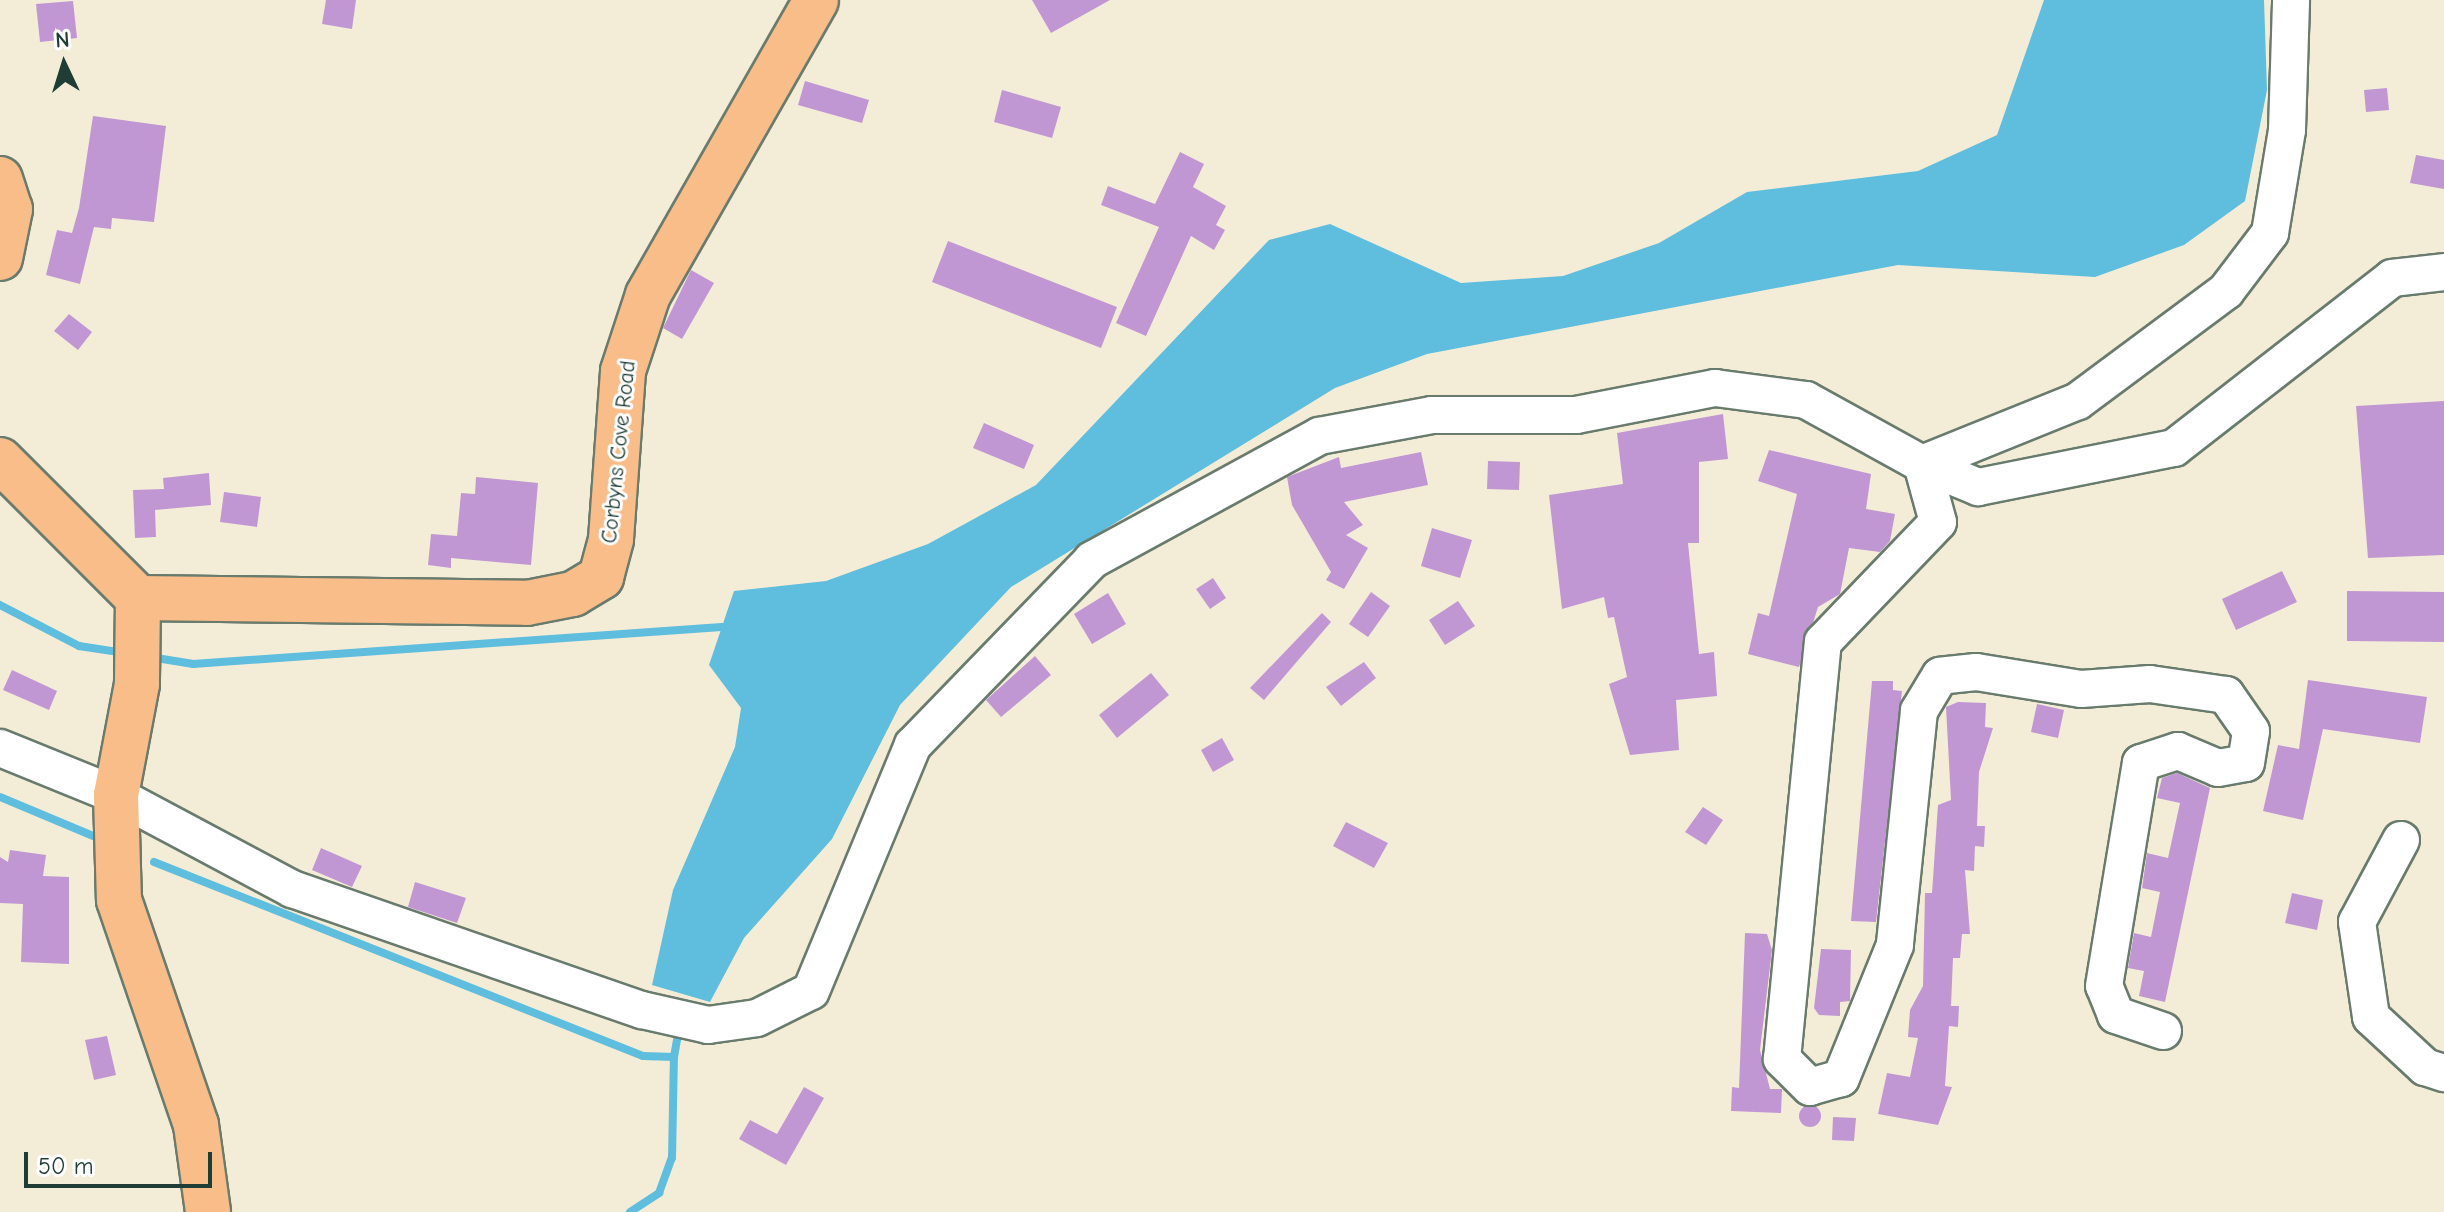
<!DOCTYPE html>
<style>
body{margin:0}
#map{position:relative;width:2444px;height:1212px;overflow:hidden;background:#f3edd8;font-family:"Comic Neue",sans-serif}
div>[style]{position:absolute}
.water>*{inset:0;background:#5fbddd}
.stream>*{height:8px;margin:-4px;padding:0 4px;transform-origin:4px;border-radius:4px;background:#5fbddd}
.building>*{inset:0;background:#c197d3}
.round{border-radius:50%}
.roads{filter:drop-shadow(2px 0 #697b6d) drop-shadow(-2px 0 #697b6d) drop-shadow(0 2px #697b6d) drop-shadow(0 -2px #697b6d)}
.minor>*{height:36px;margin:-18px;padding:0 18px;transform-origin:18px;border-radius:18px;background:#fff}
.major>*{height:44px;margin:-22px;padding:0 22px;transform-origin:22px;border-radius:22px;background:#f8bd89}
span{translate:-50% -50%;white-space:nowrap;text-align:center;line-height:1.15;-webkit-text-stroke:6px #fff;paint-order:stroke}
.street-label{font-size:22px;color:#1f3d34}
.north{position:absolute;left:24px;top:24px;width:80px;height:80px;-webkit-text-stroke:6px #fff;paint-order:stroke;rotate:356deg;font-size:22px;font-weight:700;line-height:32px;text-align:center;color:#1f3d34}
.north::after{content:'';display:block;margin:auto;width:28px;height:36px;background:#1f3d34;clip-path:polygon(50% 0,100% 100%,50% 72%,0 100%)}
.scale{position:absolute;left:24px;top:1152px;width:188px;height:36px;box-sizing:border-box;border:4px solid #1f3d34;border-top:0;padding-left:10px;font-size:24px;line-height:28px;white-space:nowrap;color:#1f3d34;-webkit-text-stroke:6px #fff;paint-order:stroke}
</style>
<div id="map">
<div class="water">
<i style="clip-path:polygon(2044px 0,2264px 0,2267px 90px,2245px 201px,2184px 245px,2095px 277px,1898px 265px,1427px 354px,1335px 388px,1011px 587px,900px 705px,832px 839px,744px 938px,710px 1002px,652px 985px,673px 890px,735px 747px,741px 708px,709px 665px,734px 591px,826px 581px,928px 544px,1036px 485px,1269px 240px,1330px 224px,1461px 283px,1563px 276px,1659px 243px,1747px 192px,1918px 171px,1997px 135px)"></i>
</div>
<div class="stream">
<i style="left:0;top:605px;width:89px;rotate:27.4deg"></i>
<i style="left:79px;top:646px;width:47px;rotate:8.7deg"></i>
<i style="left:150px;top:657px;width:44px;rotate:9.2deg"></i>
<i style="left:193px;top:664px;width:530px;rotate:-4deg"></i>
<i style="left:0;top:797px;width:112px;rotate:22.7deg"></i>
<i style="left:154px;top:862px;width:526px;rotate:21.64deg"></i>
<i style="left:643px;top:1056px;width:31px;rotate:2deg"></i>
<i style="left:674px;top:1057px;width:28px;rotate:-80deg"></i>
<i style="left:630px;top:1212px;width:35px;rotate:-33deg"></i>
<i style="left:659px;top:1193px;width:37px;rotate:-70deg"></i>
<i style="left:672px;top:1158px;width:101px;rotate:-88.9deg"></i>
</div>
<div class="building">
<i style="clip-path:polygon(326px 0,356px 0,352px 29px,322px 24px)"></i>
<i style="clip-path:polygon(1032px 0,1110px 0,1051px 33px)"></i>
<i style="clip-path:polygon(73px 1px,77px 38px,40px 42px,36px 4px)"></i>
<i style="clip-path:polygon(805px 81px,869px 100px,862px 123px,798px 105px)"></i>
<i style="clip-path:polygon(2387px 88px,2389px 110px,2366px 112px,2364px 90px)"></i>
<i style="clip-path:polygon(1002px 90px,1061px 107px,1052px 138px,994px 122px)"></i>
<i style="clip-path:polygon(93px 116px,166px 126px,154px 222px,112px 218px,111px 229px,94px 227px,80px 284px,46px 275px,57px 230px,72px 233px,79px 208px)"></i>
<i style="clip-path:polygon(1180px 152px,1204px 164px,1193px 187px,1226px 206px,1216px 225px,1225px 230px,1214px 250px,1191px 236px,1146px 336px,1116px 323px,1159px 227px,1101px 205px,1108px 186px,1155px 204px)"></i>
<i style="clip-path:polygon(2416px 155px,2444px 160px,2444px 189px,2410px 183px)"></i>
<i style="clip-path:polygon(948px 241px,1117px 307px,1101px 348px,932px 282px)"></i>
<i style="clip-path:polygon(691px 270px,714px 283px,682px 339px,663px 328px)"></i>
<i style="clip-path:polygon(69px 314px,92px 332px,78px 350px,54px 331px)"></i>
<i style="clip-path:polygon(2444px 401px,2444px 555px,2368px 558px,2356px 406px)"></i>
<i style="clip-path:polygon(1723px 414px,1728px 459px,1699px 462px,1699px 543px,1688px 543px,1699px 654px,1714px 652px,1717px 696px,1676px 700px,1679px 750px,1630px 755px,1609px 684px,1627px 677px,1614px 617px,1608px 618px,1604px 597px,1562px 609px,1549px 495px,1623px 484px,1617px 433px)"></i>
<i style="clip-path:polygon(984px 423px,1034px 445px,1024px 469px,973px 448px)"></i>
<i style="clip-path:polygon(1769px 450px,1871px 474px,1866px 509px,1895px 514px,1890px 541px,1880px 552px,1849px 548px,1840px 594px,1818px 607px,1799px 667px,1748px 654px,1758px 613px,1769px 616px,1797px 494px,1758px 481px)"></i>
<i style="clip-path:polygon(1421px 452px,1428px 485px,1344px 502px,1363px 525px,1346px 535px,1368px 548px,1344px 589px,1326px 580px,1331px 572px,1292px 505px,1287px 477px,1339px 457px,1341px 468px)"></i>
<i style="clip-path:polygon(1488px 461px,1520px 462px,1519px 490px,1487px 489px)"></i>
<i style="clip-path:polygon(209px 473px,211px 505px,155px 510px,156px 537px,135px 538px,133px 490px,164px 489px,163px 478px)"></i>
<i style="clip-path:polygon(476px 477px,538px 483px,531px 565px,451px 558px,451px 568px,428px 565px,431px 534px,457px 536px,461px 493px,475px 494px)"></i>
<i style="clip-path:polygon(224px 492px,261px 497px,257px 527px,220px 522px)"></i>
<i style="clip-path:polygon(1432px 528px,1472px 540px,1460px 578px,1421px 566px)"></i>
<i style="clip-path:polygon(2282px 571px,2297px 602px,2236px 630px,2222px 599px)"></i>
<i style="clip-path:polygon(1213px 578px,1226px 598px,1210px 609px,1196px 589px)"></i>
<i style="clip-path:polygon(2347px 591px,2444px 592px,2444px 642px,2347px 641px)"></i>
<i style="clip-path:polygon(1371px 592px,1390px 606px,1368px 637px,1349px 624px)"></i>
<i style="clip-path:polygon(1108px 593px,1126px 624px,1092px 644px,1074px 614px)"></i>
<i style="clip-path:polygon(1458px 601px,1475px 626px,1445px 645px,1429px 620px)"></i>
<i style="clip-path:polygon(1322px 613px,1331px 622px,1264px 700px,1250px 688px)"></i>
<i style="clip-path:polygon(1035px 656px,1051px 675px,1001px 717px,986px 700px)"></i>
<i style="clip-path:polygon(1364px 662px,1376px 678px,1341px 706px,1326px 687px)"></i>
<i style="clip-path:polygon(12px 670px,57px 691px,49px 710px,3px 690px)"></i>
<i style="clip-path:polygon(1151px 673px,1169px 695px,1117px 738px,1099px 715px)"></i>
<i style="clip-path:polygon(2308px 680px,2427px 697px,2420px 743px,2323px 729px,2303px 820px,2263px 811px,2278px 745px,2299px 749px)"></i>
<i style="clip-path:polygon(1872px 681px,1893px 681px,1893px 690px,1902px 691px,1876px 922px,1851px 921px)"></i>
<i style="clip-path:polygon(1958px 702px,1986px 703px,1985px 727px,1993px 728px,1979px 772px,1977px 826px,1985px 826px,1984px 847px,1975px 846px,1974px 871px,1965px 870px,1970px 934px,1962px 934px,1960px 958px,1953px 958px,1951px 1006px,1959px 1006px,1958px 1027px,1949px 1026px,1945px 1086px,1952px 1087px,1938px 1125px,1878px 1114px,1887px 1073px,1910px 1077px,1918px 1038px,1908px 1037px,1910px 1010px,1923px 986px,1925px 893px,1932px 893px,1938px 805px,1951px 800px,1946px 707px)"></i>
<i style="clip-path:polygon(2037px 704px,2064px 710px,2058px 738px,2031px 732px)"></i>
<i style="clip-path:polygon(1222px 738px,1234px 760px,1213px 772px,1201px 750px)"></i>
<i style="clip-path:polygon(2177px 773px,2210px 788px,2165px 1002px,2139px 996px,2144px 971px,2128px 968px,2134px 933px,2151px 937px,2160px 892px,2142px 888px,2147px 853px,2168px 858px,2180px 803px,2157px 798px,2162px 778px)"></i>
<i style="clip-path:polygon(1703px 807px,1723px 820px,1706px 845px,1685px 832px)"></i>
<i style="clip-path:polygon(1346px 822px,1388px 843px,1374px 868px,1333px 846px)"></i>
<i style="clip-path:polygon(321px 848px,362px 866px,352px 887px,312px 870px)"></i>
<i style="clip-path:polygon(10px 850px,46px 855px,43px 876px,69px 877px,69px 964px,21px 962px,23px 904px,0 903px,0 857px,8px 862px)"></i>
<i style="clip-path:polygon(415px 882px,466px 898px,457px 923px,408px 907px)"></i>
<i style="clip-path:polygon(2292px 893px,2323px 900px,2317px 930px,2285px 923px)"></i>
<i style="clip-path:polygon(1745px 933px,1767px 934px,1772px 950px,1760px 1050px,1770px 1089px,1782px 1089px,1781px 1113px,1731px 1111px,1732px 1087px,1739px 1088px)"></i>
<i style="clip-path:polygon(1821px 949px,1851px 950px,1850px 1001px,1840px 1002px,1840px 1016px,1819px 1015px,1814px 1008px)"></i>
<i style="clip-path:polygon(107px 1036px,116px 1075px,94px 1080px,85px 1040px)"></i>
<i style="clip-path:polygon(804px 1087px,824px 1098px,786px 1165px,739px 1139px,750px 1120px,777px 1134px)"></i>
<i class="round" style="left:1799px;top:1105px;width:22px;height:22px"></i>
<i style="clip-path:polygon(1833px 1117px,1856px 1118px,1854px 1141px,1832px 1140px)"></i>
</div>
<div class="roads">
<div class="minor">
<i style="left:0;top:748px;width:125px;rotate:22.1deg"></i>
<i style="left:116px;top:795px;width:200px;rotate:28.1deg"></i>
<i style="left:292px;top:889px;width:370px;rotate:19.1deg"></i>
<i style="left:642px;top:1010px;width:68px;rotate:12.8deg"></i>
<i style="left:708px;top:1025px;width:49px;rotate:-8.1deg"></i>
<i style="left:757px;top:1018px;width:60px;rotate:-26.6deg"></i>
<i style="left:811px;top:991px;width:266px;rotate:-67.5deg"></i>
<i style="left:913px;top:745px;width:257px;rotate:-45.9deg"></i>
<i style="left:1092px;top:560px;width:259px;rotate:-28.6deg"></i>
<i style="left:1319px;top:436px;width:115px;rotate:-10.5deg"></i>
<i style="left:1432px;top:415px;width:144px"></i>
<i style="left:1576px;top:415px;width:142px;rotate:-11deg"></i>
<i style="left:1715px;top:388px;width:92px;rotate:7.5deg"></i>
<i style="left:1806px;top:400px;width:132px;rotate:28.9deg"></i>
<i style="left:1922px;top:464px;width:168px;rotate:-22deg"></i>
<i style="left:2078px;top:401px;width:184px;rotate:-36.6deg"></i>
<i style="left:2226px;top:291px;width:73px;rotate:-52.8deg"></i>
<i style="left:2270px;top:233px;width:104px;rotate:-80.6deg"></i>
<i style="left:2287px;top:130px;width:130px;rotate:-88.2deg"></i>
<i style="left:2401px;top:840px;width:93px;rotate:118.2deg"></i>
<i style="left:2357px;top:922px;width:96px;rotate:81.6deg"></i>
<i style="left:2371px;top:1017px;width:74px;rotate:42.8deg"></i>
<i style="left:2425px;top:1067px;width:20px;rotate:18deg"></i>
<i style="left:2163px;top:1031px;width:50px;rotate:-161.2deg"></i>
<i style="left:2116px;top:1015px;width:31px;rotate:-112deg"></i>
<i style="left:2104px;top:986px;width:226px;rotate:-80.6deg"></i>
<i style="left:2141px;top:763px;width:39px;rotate:-18deg"></i>
<i style="left:2178px;top:751px;width:43px;rotate:23deg"></i>
<i style="left:2218px;top:768px;width:28px;rotate:-10deg"></i>
<i style="left:2246px;top:763px;width:32px;rotate:-81deg"></i>
<i style="left:2251px;top:731px;width:44px;rotate:-124.8deg"></i>
<i style="left:2226px;top:695px;width:77px;rotate:-171.8deg"></i>
<i style="left:2150px;top:684px;width:69px;rotate:175.9deg"></i>
<i style="left:2081px;top:689px;width:106px;rotate:-170.8deg"></i>
<i style="left:1976px;top:672px;width:36px;rotate:174deg"></i>
<i style="left:1940px;top:676px;width:41px;rotate:121deg"></i>
<i style="left:1919px;top:711px;width:235px;rotate:95.9deg"></i>
<i style="left:1895px;top:945px;width:144px;rotate:112.1deg"></i>
<i style="left:1841px;top:1078px;width:32px;rotate:164deg"></i>
<i style="left:1810px;top:1087px;width:40px;rotate:-135deg"></i>
<i style="left:1782px;top:1059px;width:419px;rotate:-84.4deg"></i>
<i style="left:1823px;top:642px;width:166px;rotate:-46.2deg"></i>
<i style="left:1938px;top:522px;width:60px;rotate:-105.4deg"></i>
<i style="left:1922px;top:464px;width:61px;rotate:22.3deg"></i>
<i style="left:1978px;top:487px;width:200px;rotate:-11.3deg"></i>
<i style="left:2174px;top:448px;width:276px;rotate:-37.9deg"></i>
<i style="left:2392px;top:278px;width:52px;rotate:-6.6deg"></i>
</div>
<div class="major">
<i style="left:0;top:179px;width:32px;rotate:72deg"></i>
<i style="left:10px;top:209px;width:50px;rotate:101.5deg"></i>
<i style="left:0;top:460px;width:195px;rotate:45deg"></i>
<i style="left:138px;top:598px;width:86px;rotate:90.7deg"></i>
<i style="left:137px;top:684px;width:113px;rotate:100.7deg"></i>
<i style="left:116px;top:795px;width:105px;rotate:88.4deg"></i>
<i style="left:119px;top:900px;width:238px;rotate:71.1deg"></i>
<i style="left:196px;top:1125px;width:88px;rotate:82.1deg"></i>
<i style="left:138px;top:598px;width:389px;rotate:0.7deg"></i>
<i style="left:527px;top:603px;width:47px;rotate:-11.1deg"></i>
<i style="left:573px;top:594px;width:33px;rotate:-31deg"></i>
<i style="left:601px;top:577px;width:39px;rotate:-75deg"></i>
<i style="left:611px;top:539px;width:168px;rotate:-85.9deg"></i>
<i style="left:623px;top:371px;width:80px;rotate:-71.8deg"></i>
<i style="left:648px;top:295px;width:339px;rotate:-60.3deg"></i>
</div>
</div>
<div class="street-label">
<span style="left:619px;top:452px;rotate:-84deg">Corbyns Cove Road</span>
</div>
<div class="north">N</div>
<div class="scale">50 m</div>
</div>
